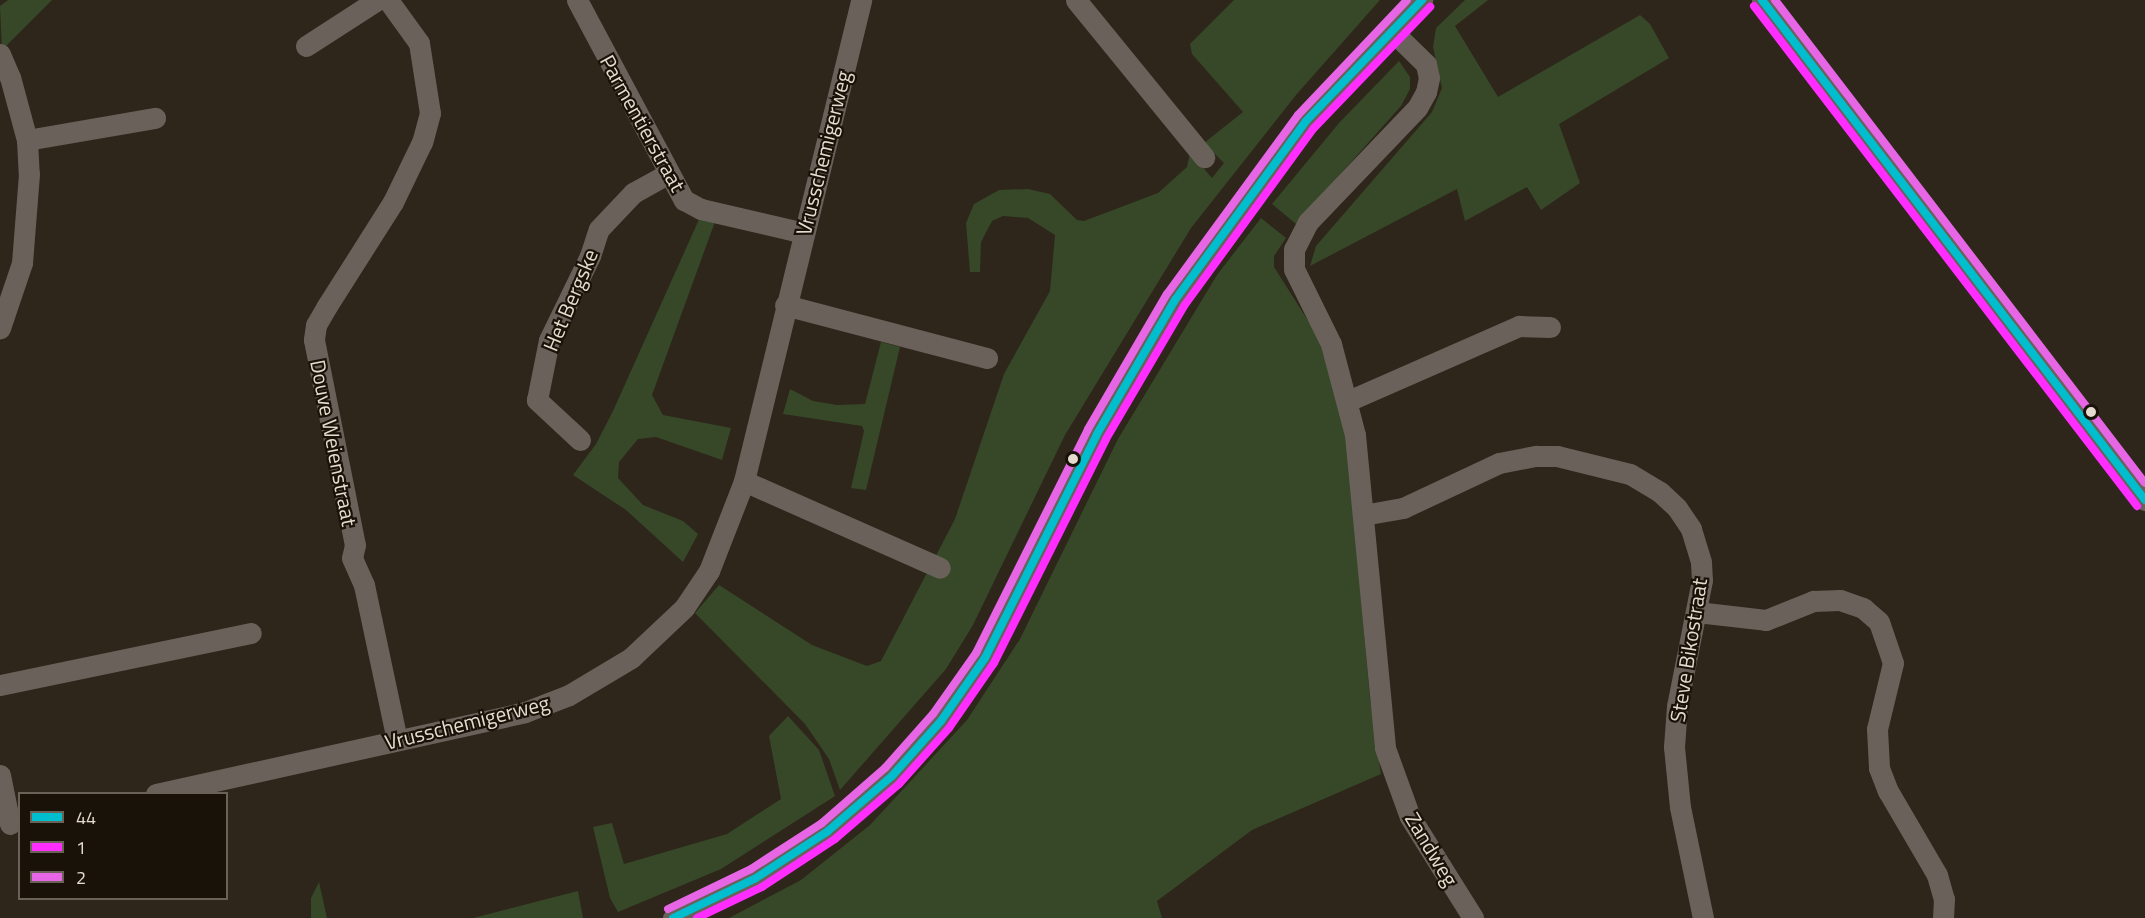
<!DOCTYPE html>
<style>
body{margin:0}
#map{position:relative;width:2145px;height:918px;overflow:hidden;background:#2e261a;font-family:"Titillium Web",sans-serif}
div>[style]{position:absolute}
.green>*{inset:0;background:#364827}
.minor>*{height:21px;margin:-10.5px;padding:0 10.5px;transform-origin:10.5px;border-radius:10.5px;background:#6a615b}
.bus-1>*{height:8px;margin:-4px;padding:0 4px;transform-origin:4px;border-radius:4px;background:#00becd}
.bus-2>*{height:8px;margin:-4px;padding:0 4px;transform-origin:4px;border-radius:4px;background:#ff2dff}
.bus-3>*{height:8px;margin:-4px;padding:0 4px;transform-origin:4px;border-radius:4px;background:#e666e6}
.dots>*{width:16px;height:16px;translate:-50% -50%;box-sizing:border-box;border:3px solid #181208;border-radius:50%}
span{translate:-50% -50%;white-space:nowrap;text-align:center;line-height:1.15;-webkit-text-stroke:4.5px #181208;paint-order:stroke}
.street-label{font-size:21px;color:#e5dbce}
.legend{position:absolute;left:18px;top:792px;width:210px;height:108px;box-sizing:border-box;background:#181208;border:2px solid #6a6257;margin:0;padding:8px 10px;list-style:none;font-size:18px;color:#e5dbce}
.legend li{display:flex;align-items:center;gap:12px;height:30px}
.legend b{width:30px;border:2px solid #6a6257}
</style>
<div id="map">
<div class="green">
<i style="clip-path:polygon(8px 0,52px 0,2px 50px,0 6px)"></i>
<i style="clip-path:polygon(1234px 0,1380px 0,1296px 95px,1191px 228px,1065px 435px,973px 625px,946px 669px,840px 790px,829px 759px,805px 724px,695px 613px,719px 585px,812px 645px,867px 666px,881px 661px,955px 519px,1004px 374px,1050px 291px,1055px 235px,1028px 218px,1003px 216px,992px 221px,981px 242px,980px 272px,970px 272px,966px 223px,974px 204px,999px 190px,1028px 189px,1050px 194px,1077px 220px,1084px 221px,1158px 193px,1187px 167px,1190px 153px,1212px 178px,1224px 163px,1204px 143px,1243px 112px,1192px 54px,1190px 44px)"></i>
<i style="clip-path:polygon(1465px 0,1488px 0,1455px 26px,1498px 97px,1640px 15px,1650px 24px,1669px 58px,1559px 124px,1580px 183px,1541px 210px,1527px 187px,1465px 221px,1457px 189px,1310px 266px,1316px 246px,1432px 112px,1442px 88px,1433px 47px,1436px 28px)"></i>
<i style="clip-path:polygon(1399px 61px,1410px 77px,1410px 89px,1401px 106px,1296px 224px,1272px 204px,1339px 123px)"></i>
<i style="clip-path:polygon(701px 215px,716px 219px,652px 395px,663px 415px,731px 428px,722px 460px,656px 437px,638px 439px,619px 462px,618px 478px,643px 505px,683px 521px,698px 534px,683px 562px,626px 510px,573px 475px,596px 444px,613px 411px)"></i>
<i style="clip-path:polygon(1261px 218px,1286px 238px,1274px 256px,1274px 267px,1314px 330px,1334px 379px,1345px 421px,1370px 699px,1381px 774px,1252px 830px,1157px 901px,1162px 918px,729px 918px,801px 880px,870px 825px,967px 720px,1020px 639px,1118px 439px,1217px 275px)"></i>
<i style="clip-path:polygon(881px 342px,900px 347px,866px 490px,851px 488px,864px 431px,862px 426px,783px 414px,790px 389px,813px 401px,837px 405px,865px 404px)"></i>
<i style="clip-path:polygon(788px 716px,819px 750px,835px 796px,721px 869px,618px 912px,610px 898px,593px 827px,612px 823px,624px 864px,727px 834px,781px 799px,769px 736px)"></i>
<i style="clip-path:polygon(319px 882px,327px 918px,311px 918px,311px 898px)"></i>
<i style="clip-path:polygon(578px 891px,583px 918px,473px 918px)"></i>
</div>
<div class="minor">
<i style="left:388px;top:0;width:53px;rotate:54.2deg"></i>
<i style="left:419px;top:43px;width:71px;rotate:81.1deg"></i>
<i style="left:430px;top:113px;width:30px;rotate:105deg"></i>
<i style="left:422px;top:142px;width:67px;rotate:115.8deg"></i>
<i style="left:393px;top:202px;width:123px;rotate:122.4deg"></i>
<i style="left:327px;top:306px;width:22px;rotate:120deg"></i>
<i style="left:316px;top:325px;width:15px;rotate:98deg"></i>
<i style="left:314px;top:340px;width:209px;rotate:78.7deg"></i>
<i style="left:355px;top:545px;width:13px;rotate:103deg"></i>
<i style="left:352px;top:558px;width:30px;rotate:66deg"></i>
<i style="left:364px;top:585px;width:158px;rotate:78deg"></i>
<i style="left:577px;top:0;width:227px;rotate:61.9deg"></i>
<i style="left:684px;top:200px;width:19px;rotate:28deg"></i>
<i style="left:701px;top:209px;width:106px;rotate:13.1deg"></i>
<i style="left:1076px;top:0;width:203px;rotate:50.8deg"></i>
<i style="left:1762px;top:0;width:630px;rotate:52.55deg"></i>
<i style="left:1391px;top:30px;width:49px;rotate:44.2deg"></i>
<i style="left:1426px;top:64px;width:14px;rotate:78deg"></i>
<i style="left:1429px;top:78px;width:14px;rotate:102deg"></i>
<i style="left:1426px;top:92px;width:18px;rotate:119deg"></i>
<i style="left:1417px;top:108px;width:158px;rotate:133.7deg"></i>
<i style="left:1308px;top:222px;width:30px;rotate:117deg"></i>
<i style="left:1294px;top:249px;width:20px;rotate:90deg"></i>
<i style="left:1294px;top:269px;width:84px;rotate:63.7deg"></i>
<i style="left:1331px;top:344px;width:94px;rotate:75.2deg"></i>
<i style="left:1355px;top:435px;width:314px;rotate:84.5deg"></i>
<i style="left:1385px;top:748px;width:73px;rotate:70.1deg"></i>
<i style="left:1410px;top:817px;width:119px;rotate:58deg"></i>
<i style="left:306px;top:46px;width:85px;rotate:-32.9deg"></i>
<i style="left:0;top:54px;width:25px;rotate:67deg"></i>
<i style="left:10px;top:77px;width:65px;rotate:74.9deg"></i>
<i style="left:27px;top:140px;width:34px;rotate:87deg"></i>
<i style="left:29px;top:174px;width:89px;rotate:94.5deg"></i>
<i style="left:22px;top:263px;width:69px;rotate:108.7deg"></i>
<i style="left:27px;top:140px;width:130px;rotate:-9.8deg"></i>
<i style="left:785px;top:305px;width:209px;rotate:14.7deg"></i>
<i style="left:1348px;top:401px;width:187px;rotate:-23.7deg"></i>
<i style="left:1519px;top:326px;width:31px;rotate:2deg"></i>
<i style="left:580px;top:440px;width:59px;rotate:-137.1deg"></i>
<i style="left:537px;top:400px;width:61px;rotate:-78.7deg"></i>
<i style="left:549px;top:340px;width:93px;rotate:-64deg"></i>
<i style="left:590px;top:256px;width:28px;rotate:-72deg"></i>
<i style="left:599px;top:229px;width:50px;rotate:-46.6deg"></i>
<i style="left:633px;top:193px;width:39px;rotate:-29deg"></i>
<i style="left:744px;top:481px;width:214px;rotate:23.9deg"></i>
<i style="left:1363px;top:515px;width:41px;rotate:-9.9deg"></i>
<i style="left:1403px;top:508px;width:106px;rotate:-25.1deg"></i>
<i style="left:1499px;top:463px;width:38px;rotate:-11deg"></i>
<i style="left:1536px;top:456px;width:21px"></i>
<i style="left:1557px;top:456px;width:75px;rotate:13.9deg"></i>
<i style="left:1630px;top:474px;width:35px;rotate:31deg"></i>
<i style="left:1660px;top:492px;width:23px;rotate:43deg"></i>
<i style="left:1677px;top:508px;width:25px;rotate:56deg"></i>
<i style="left:1691px;top:529px;width:34px;rotate:73deg"></i>
<i style="left:1701px;top:562px;width:18px;rotate:87deg"></i>
<i style="left:1702px;top:580px;width:128px;rotate:101.2deg"></i>
<i style="left:1677px;top:706px;width:41px;rotate:94.2deg"></i>
<i style="left:1674px;top:747px;width:60px;rotate:84.3deg"></i>
<i style="left:1680px;top:807px;width:113px;rotate:78.3deg"></i>
<i style="left:1697px;top:612px;width:69px;rotate:6.6deg"></i>
<i style="left:1766px;top:620px;width:51px;rotate:-22deg"></i>
<i style="left:1813px;top:601px;width:27px;rotate:-2deg"></i>
<i style="left:1840px;top:600px;width:24px;rotate:19deg"></i>
<i style="left:1863px;top:608px;width:21px;rotate:41deg"></i>
<i style="left:1879px;top:622px;width:43px;rotate:71.1deg"></i>
<i style="left:1893px;top:663px;width:68px;rotate:103.6deg"></i>
<i style="left:1877px;top:729px;width:39px;rotate:87deg"></i>
<i style="left:1879px;top:768px;width:25px;rotate:69deg"></i>
<i style="left:1888px;top:791px;width:97px;rotate:59.7deg"></i>
<i style="left:1937px;top:875px;width:25px;rotate:74deg"></i>
<i style="left:1944px;top:899px;width:19px;rotate:93deg"></i>
<i style="left:0;top:685px;width:256px;rotate:-11.7deg"></i>
<i style="left:0;top:775px;width:50px;rotate:78.5deg"></i>
<i style="left:156px;top:794px;width:378px;rotate:-12.5deg"></i>
<i style="left:525px;top:712px;width:47px;rotate:-21.1deg"></i>
<i style="left:569px;top:695px;width:72px;rotate:-30.8deg"></i>
<i style="left:631px;top:658px;width:73px;rotate:-43.3deg"></i>
<i style="left:684px;top:608px;width:45px;rotate:-56deg"></i>
<i style="left:709px;top:571px;width:97px;rotate:-68.7deg"></i>
<i style="left:744px;top:481px;width:495px;rotate:-76.3deg"></i>
<i style="left:673px;top:918px;width:92px;rotate:-25.7deg"></i>
<i style="left:756px;top:878px;width:86px;rotate:-33.1deg"></i>
<i style="left:828px;top:831px;width:84px;rotate:-40.7deg"></i>
<i style="left:892px;top:776px;width:74px;rotate:-48.3deg"></i>
<i style="left:941px;top:721px;width:77px;rotate:-55.1deg"></i>
<i style="left:985px;top:658px;width:250px;rotate:-63.4deg"></i>
<i style="left:1097px;top:434px;width:155px;rotate:-59.8deg"></i>
<i style="left:1175px;top:300px;width:222px;rotate:-53.8deg"></i>
<i style="left:1306px;top:121px;width:168px;rotate:-46.2deg"></i>
</div>
<div class="bus-1">
<i style="left:1762px;top:0;width:630px;rotate:52.55deg"></i>
<i style="left:673px;top:918px;width:92px;rotate:-25.7deg"></i>
<i style="left:756px;top:878px;width:86px;rotate:-33.1deg"></i>
<i style="left:828px;top:831px;width:84px;rotate:-40.7deg"></i>
<i style="left:892px;top:776px;width:74px;rotate:-48.3deg"></i>
<i style="left:941px;top:721px;width:77px;rotate:-55.1deg"></i>
<i style="left:985px;top:658px;width:250px;rotate:-63.4deg"></i>
<i style="left:1097px;top:434px;width:155px;rotate:-59.8deg"></i>
<i style="left:1175px;top:300px;width:222px;rotate:-53.8deg"></i>
<i style="left:1306px;top:121px;width:168px;rotate:-46.2deg"></i>
</div>
<div class="bus-2">
<i style="left:1754px;top:6px;width:630px;rotate:52.55deg"></i>
<i style="left:697px;top:918px;width:72px;rotate:-25.5deg"></i>
<i style="left:762px;top:887px;width:87px;rotate:-33.3deg"></i>
<i style="left:835px;top:839px;width:84px;rotate:-40.7deg"></i>
<i style="left:899px;top:784px;width:75px;rotate:-48.2deg"></i>
<i style="left:949px;top:728px;width:79px;rotate:-55.3deg"></i>
<i style="left:994px;top:663px;width:250px;rotate:-63.4deg"></i>
<i style="left:1106px;top:439px;width:154px;rotate:-59.6deg"></i>
<i style="left:1184px;top:306px;width:220px;rotate:-53.9deg"></i>
<i style="left:1314px;top:128px;width:168px;rotate:-46.2deg"></i>
</div>
<div class="bus-3">
<i style="left:1775px;top:0;width:608px;rotate:52.55deg"></i>
<i style="left:668px;top:909px;width:92px;rotate:-25.7deg"></i>
<i style="left:751px;top:869px;width:85px;rotate:-32.9deg"></i>
<i style="left:822px;top:823px;width:84px;rotate:-41.1deg"></i>
<i style="left:885px;top:768px;width:72px;rotate:-48.4deg"></i>
<i style="left:933px;top:714px;width:75px;rotate:-54.8deg"></i>
<i style="left:976px;top:653px;width:250px;rotate:-63.4deg"></i>
<i style="left:1088px;top:429px;width:156px;rotate:-59.7deg"></i>
<i style="left:1167px;top:294px;width:222px;rotate:-53.8deg"></i>
<i style="left:1298px;top:115px;width:158px;rotate:-46.5deg"></i>
</div>
<div class="dots">
<i style="left:2091px;top:412px;background:#e5dbce"></i>
<i style="left:1073px;top:459px;background:#e5dbce"></i>
</div>
<div class="street-label">
<span style="left:643px;top:123px;rotate:61deg">Parmentierstraat</span>
<span style="left:823px;top:153px;rotate:-76deg">Vrusschemigerweg</span>
<span style="left:570px;top:300px;rotate:-67deg">Het Bergske</span>
<span style="left:334px;top:443px;rotate:79deg">Douve Weienstraat</span>
<span style="left:1688px;top:650px;rotate:-81deg">Steve Bikostraat</span>
<span style="left:467px;top:722px;rotate:-14deg">Vrusschemigerweg</span>
<span style="left:1432px;top:849px;rotate:59deg">Zandweg</span>
</div>
<ul class="legend">
<li><b style="height:8px;background:#00becd"></b>44</li>
<li><b style="height:8px;background:#ff2dff"></b>1</li>
<li><b style="height:8px;background:#e666e6"></b>2</li>
</ul>
</div>
